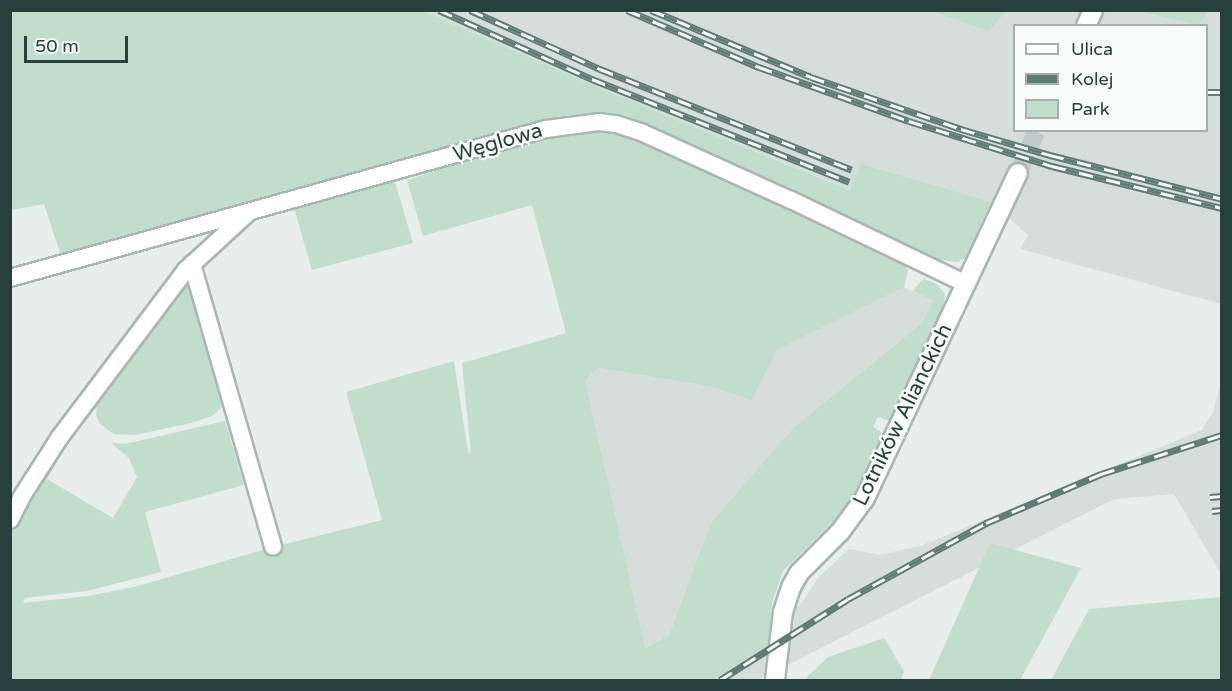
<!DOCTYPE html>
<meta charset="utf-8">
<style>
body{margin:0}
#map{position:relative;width:1232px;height:691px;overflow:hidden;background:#e7eeec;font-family:"Varela Round",sans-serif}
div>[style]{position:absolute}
.built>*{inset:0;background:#d5dedb}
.green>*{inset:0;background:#c1decc}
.secondary-tunnel>*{height:18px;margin-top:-9px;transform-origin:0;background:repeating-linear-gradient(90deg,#c0cbc9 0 18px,transparent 0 27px)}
.roads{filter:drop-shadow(2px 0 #a9b6b4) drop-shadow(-2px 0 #a9b6b4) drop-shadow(0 2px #a9b6b4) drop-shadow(0 -2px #a9b6b4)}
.minor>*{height:16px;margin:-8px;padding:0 8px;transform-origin:8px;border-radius:8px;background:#fff}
.secondary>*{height:18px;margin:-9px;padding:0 9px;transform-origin:9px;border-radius:9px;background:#fff}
.rail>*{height:7px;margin-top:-3.5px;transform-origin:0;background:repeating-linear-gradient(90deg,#f7fbf9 0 14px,#617b77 0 28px);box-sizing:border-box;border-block:2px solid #617b77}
span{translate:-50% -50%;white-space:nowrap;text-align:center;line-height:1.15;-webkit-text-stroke:5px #f7fbf9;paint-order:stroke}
.street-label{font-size:21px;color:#26403c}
.frame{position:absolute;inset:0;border:12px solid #26403c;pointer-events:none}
.legend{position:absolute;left:1013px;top:24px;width:195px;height:108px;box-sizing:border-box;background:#f7fbf9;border:2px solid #a3b0ad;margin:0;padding:8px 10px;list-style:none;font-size:18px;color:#26403c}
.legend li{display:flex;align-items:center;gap:12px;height:30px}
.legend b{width:30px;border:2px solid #a3b0ad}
.scale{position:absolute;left:24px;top:36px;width:104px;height:27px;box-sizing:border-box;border:3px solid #26403c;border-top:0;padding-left:8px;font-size:18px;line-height:21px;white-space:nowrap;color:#26403c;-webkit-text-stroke:4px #f7fbf9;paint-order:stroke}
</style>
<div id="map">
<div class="built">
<i style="clip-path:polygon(evenodd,423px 11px,1221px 11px,1221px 304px,1020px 249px,1028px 235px,991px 202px,861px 165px,851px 190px,611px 93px,423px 11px,1014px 26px,1206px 26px,1206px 130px,1014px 130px,1014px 26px)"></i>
<i style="clip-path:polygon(904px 287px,933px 301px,922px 323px,793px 428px,710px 524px,669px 635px,644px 648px,585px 380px,599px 368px,713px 387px,750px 401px,777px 350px)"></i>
<i style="clip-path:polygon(1221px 383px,1221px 574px,1174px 494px,1114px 499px,758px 680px,691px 680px,801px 604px,818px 578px,849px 549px,880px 555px,923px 545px,1202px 430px,1213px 412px)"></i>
</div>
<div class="green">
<i style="clip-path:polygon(10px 11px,423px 11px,611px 93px,850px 190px,861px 164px,991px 202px,966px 257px,958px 262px,942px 260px,940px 263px,660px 135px,625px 115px,568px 115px,62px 259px,44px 204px,11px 210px)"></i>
<i style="clip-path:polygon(933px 11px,1007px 11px,988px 31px)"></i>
<i style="clip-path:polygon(1139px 11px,1210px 11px,1198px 25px)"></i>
<i style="clip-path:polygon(585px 127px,631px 134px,902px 259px,908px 271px,904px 287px,777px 350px,751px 401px,713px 387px,599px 368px,585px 380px,645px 648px,669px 635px,710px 524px,793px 428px,922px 323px,933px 301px,913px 291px,921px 281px,924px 279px,937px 284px,945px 294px,943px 309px,889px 421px,878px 417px,873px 427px,884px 434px,856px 490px,835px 520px,783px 571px,772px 603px,769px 645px,712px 680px,11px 680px,10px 534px,33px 490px,82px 418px,47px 479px,113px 518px,137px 477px,129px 458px,111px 443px,125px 444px,225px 421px,244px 485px,145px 512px,161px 572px,87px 591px,25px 598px,23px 603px,88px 596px,134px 587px,273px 547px,382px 520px,346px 392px,454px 361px,468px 452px,471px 454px,462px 363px,566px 333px,532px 205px,423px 236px,407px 180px,502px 149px)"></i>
<i style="clip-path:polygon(394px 179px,413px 243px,312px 270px,294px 208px)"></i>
<i style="clip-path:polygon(185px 279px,193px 286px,222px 407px,212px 416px,191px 423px,135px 435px,114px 434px,100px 424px,96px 415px,97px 403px,124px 360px)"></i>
<i style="clip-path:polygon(990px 543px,1081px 568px,1020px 680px,929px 680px)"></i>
<i style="clip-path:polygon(1221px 597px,1221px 680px,1051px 680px,1089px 609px)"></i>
<i style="clip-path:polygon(884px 638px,904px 671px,901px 680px,804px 680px,828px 657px)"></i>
</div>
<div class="secondary-tunnel">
<i style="left:1018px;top:173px;width:47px;rotate:-66.2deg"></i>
</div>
<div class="roads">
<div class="minor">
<i style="left:192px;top:264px;width:294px;rotate:74deg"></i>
<i style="left:10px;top:278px;width:556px;rotate:-15.54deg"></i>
<i style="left:546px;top:129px;width:53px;rotate:-7.5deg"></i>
<i style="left:599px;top:122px;width:17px;rotate:7deg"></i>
<i style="left:616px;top:124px;width:28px;rotate:18deg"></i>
<i style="left:643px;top:133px;width:162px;rotate:24.4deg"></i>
<i style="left:791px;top:200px;width:194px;rotate:25.6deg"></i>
<i style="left:10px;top:520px;width:30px;rotate:-63deg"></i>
<i style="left:24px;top:493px;width:67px;rotate:-57.3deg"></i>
<i style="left:60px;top:437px;width:209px;rotate:-53deg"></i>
<i style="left:186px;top:270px;width:83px;rotate:-42.6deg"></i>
</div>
<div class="secondary">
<i style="left:1086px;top:26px;width:17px;rotate:-66deg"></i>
<i style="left:775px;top:680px;width:68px;rotate:-83.3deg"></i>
<i style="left:783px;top:612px;width:26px;rotate:-72deg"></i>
<i style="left:791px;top:587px;width:16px;rotate:-60deg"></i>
<i style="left:799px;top:573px;width:58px;rotate:-45deg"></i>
<i style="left:840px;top:532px;width:42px;rotate:-53.7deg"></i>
<i style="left:865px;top:498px;width:359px;rotate:-64.8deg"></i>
</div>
</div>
<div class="rail">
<i style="left:439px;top:10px;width:168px;rotate:24.3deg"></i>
<i style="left:592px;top:79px;width:277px;rotate:21.8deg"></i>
<i style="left:470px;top:10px;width:143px;rotate:24.4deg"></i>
<i style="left:600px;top:69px;width:271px;rotate:21.8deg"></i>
<i style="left:627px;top:10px;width:144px;rotate:23.4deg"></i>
<i style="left:759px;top:67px;width:159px;rotate:19.8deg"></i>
<i style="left:909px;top:121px;width:150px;rotate:17.5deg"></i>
<i style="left:1052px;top:166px;width:175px;rotate:13.9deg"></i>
<i style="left:651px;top:10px;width:173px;rotate:22.7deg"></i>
<i style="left:811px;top:77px;width:159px;rotate:19.1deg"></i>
<i style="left:961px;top:129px;width:93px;rotate:16.3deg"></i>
<i style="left:1050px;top:155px;width:178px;rotate:14.3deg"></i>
<i style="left:1206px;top:92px;width:16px"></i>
<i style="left:1210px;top:497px;width:12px;rotate:-5deg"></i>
<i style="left:1212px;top:511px;width:10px;rotate:-6deg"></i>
<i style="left:720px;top:680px;width:151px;rotate:-32.3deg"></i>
<i style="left:848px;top:599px;width:158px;rotate:-28.8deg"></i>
<i style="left:986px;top:523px;width:125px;rotate:-23.1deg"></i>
<i style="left:1101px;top:474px;width:127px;rotate:-17.9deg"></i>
</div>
<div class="street-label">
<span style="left:498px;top:143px;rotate:-16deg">Węglowa</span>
<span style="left:903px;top:415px;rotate:-64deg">Lotników Alianckich</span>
</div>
<div class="frame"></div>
<ul class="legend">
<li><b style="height:8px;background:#fff"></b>Ulica</li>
<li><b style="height:8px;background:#617b77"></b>Kolej</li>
<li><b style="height:16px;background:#c1decc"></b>Park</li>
</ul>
<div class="scale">50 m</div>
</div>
